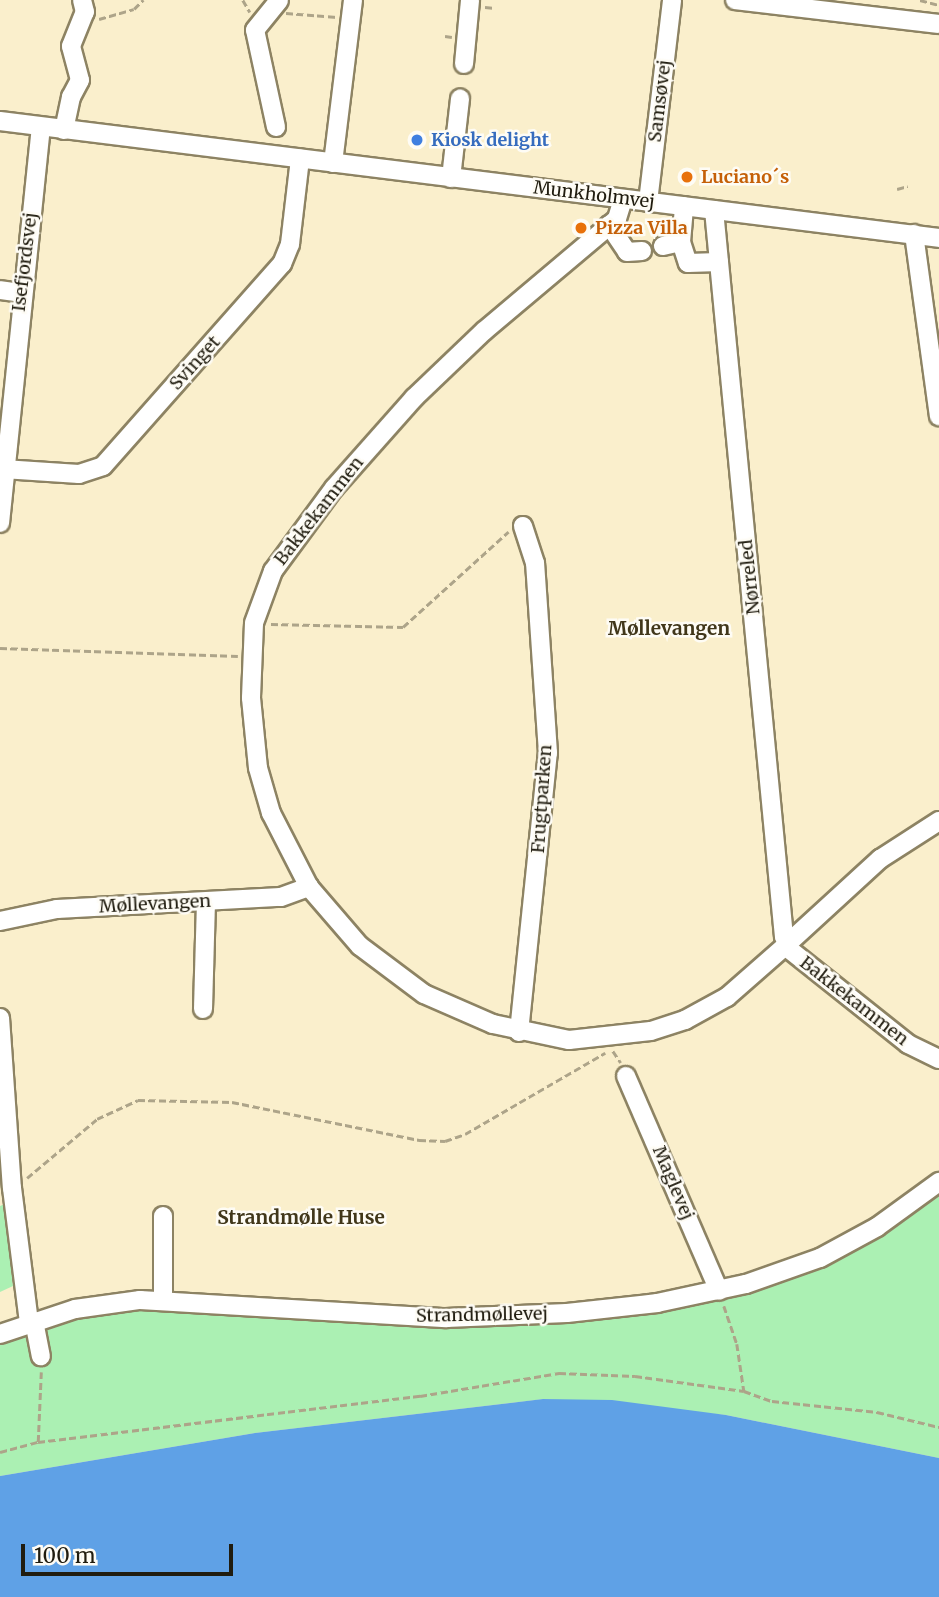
<!DOCTYPE html>
<meta charset="utf-8">
<style>
body{margin:0}
#map{position:relative;width:939px;height:1597px;overflow:hidden;background:#faefcc;font-family:Merriweather,serif}
div>[style]{position:absolute}
.green>*{inset:0;background:#abf0b3}
.water>*{inset:0;background:#5fa1e6}
.path>*{height:2.5px;margin-top:-1.25px;transform-origin:0;background:repeating-linear-gradient(90deg,#ada489 0 7px,transparent 0 10.5px)}
.roads{filter:drop-shadow(2px 0 #8d8363) drop-shadow(-2px 0 #8d8363) drop-shadow(0 2px #8d8363) drop-shadow(0 -2px #8d8363)}
.minor>*{height:18px;margin:-9px;padding:0 9px;transform-origin:9px;border-radius:9px;background:#fff}
.dots>*{width:19px;height:19px;translate:-50% -50%;box-sizing:border-box;border:4px solid #fefcf5;border-radius:50%}
span{translate:-50% -50%;white-space:nowrap;text-align:center;line-height:1.15;-webkit-text-stroke:5px #fefcf5;paint-order:stroke}
.street-label{font-size:18px;color:#201c0f}
.shop-label{font-size:18px;color:#366cbe;font-weight:700}
.left{translate:0 -50%;text-align:left}
.food-label{font-size:18px;color:#c56008;font-weight:700}
.neighbourhood-label{font-size:19px;color:#41371a;font-weight:700}
.scale{position:absolute;left:21px;top:1544px;width:212px;height:32px;box-sizing:border-box;border:4px solid #201c0f;border-top:0;padding-left:9px;font-size:21px;line-height:24px;white-space:nowrap;color:#201c0f;-webkit-text-stroke:5px #fefcf5;paint-order:stroke}
</style>
<div id="map">
<div class="green">
<i style="clip-path:polygon(939px 1192px,939px 1458px,726px 1415px,544px 1399px,255px 1433px,0 1476px,0 1340px,89px 1314px,135px 1308px,505px 1325px,683px 1306px,759px 1288px)"></i>
<i style="clip-path:polygon(5px 1204px,13px 1286px,0 1292px,0 1206px)"></i>
</div>
<div class="water">
<i style="clip-path:polygon(543px 1399px,612px 1400px,726px 1415px,939px 1458px,939px 1597px,0 1597px,0 1476px,255px 1433px)"></i>
</div>
<div class="path">
<i style="left:243px;top:0;width:14px;rotate:60deg"></i>
<i style="left:920px;top:0;width:20px;rotate:15deg"></i>
<i style="left:485px;top:7px;width:10px;rotate:6deg"></i>
<i style="left:286px;top:13px;width:51px;rotate:4.5deg"></i>
<i style="left:99px;top:19px;width:36px;rotate:-16deg"></i>
<i style="left:134px;top:9px;width:13px;rotate:-45deg"></i>
<i style="left:445px;top:36px;width:7px;rotate:8deg"></i>
<i style="left:897px;top:189px;width:11px;rotate:-15deg"></i>
<i style="left:271px;top:624px;width:132px;rotate:1.3deg"></i>
<i style="left:403px;top:627px;width:142px;rotate:-42.1deg"></i>
<i style="left:0;top:648px;width:238px;rotate:1.9deg"></i>
<i style="left:613px;top:1051px;width:14px;rotate:56deg"></i>
<i style="left:27px;top:1178px;width:92px;rotate:-40.1deg"></i>
<i style="left:97px;top:1119px;width:45px;rotate:-24.9deg"></i>
<i style="left:138px;top:1100px;width:94px;rotate:1.2deg"></i>
<i style="left:232px;top:1102px;width:191px;rotate:11.5deg"></i>
<i style="left:419px;top:1140px;width:26px;rotate:2deg"></i>
<i style="left:445px;top:1141px;width:21px;rotate:-19deg"></i>
<i style="left:465px;top:1134px;width:162px;rotate:-30.1deg"></i>
<i style="left:724px;top:1306px;width:40px;rotate:71.1deg"></i>
<i style="left:737px;top:1344px;width:48px;rotate:81.5deg"></i>
<i style="left:38px;top:1442px;width:70px;rotate:-87.5deg"></i>
<i style="left:0;top:1452px;width:39px;rotate:-15deg"></i>
<i style="left:38px;top:1442px;width:385px;rotate:-6.9deg"></i>
<i style="left:420px;top:1396px;width:141px;rotate:-9.4deg"></i>
<i style="left:559px;top:1373px;width:76px;rotate:2.3deg"></i>
<i style="left:635px;top:1376px;width:110px;rotate:7.8deg"></i>
<i style="left:744px;top:1391px;width:30px;rotate:20deg"></i>
<i style="left:772px;top:1401px;width:106px;rotate:6deg"></i>
<i style="left:877px;top:1412px;width:64px;rotate:13.6deg"></i>
</div>
<div class="roads">
<div class="minor">
<i style="left:735px;top:0;width:205px;rotate:6.7deg"></i>
<i style="left:464px;top:64px;width:64px;rotate:-84.6deg"></i>
<i style="left:0;top:121px;width:946px;rotate:7.1deg"></i>
<i style="left:276px;top:127px;width:99px;rotate:-102.2deg"></i>
<i style="left:255px;top:30px;width:38px;rotate:-51deg"></i>
<i style="left:64px;top:130px;width:34px;rotate:-78deg"></i>
<i style="left:71px;top:97px;width:19px;rotate:-62deg"></i>
<i style="left:80px;top:80px;width:35px;rotate:-105deg"></i>
<i style="left:71px;top:46px;width:37px;rotate:-68deg"></i>
<i style="left:85px;top:12px;width:12px;rotate:-104deg"></i>
<i style="left:333px;top:163px;width:164px;rotate:-83deg"></i>
<i style="left:451px;top:178px;width:80px;rotate:-83.5deg"></i>
<i style="left:623px;top:199px;width:21px;rotate:107deg"></i>
<i style="left:617px;top:219px;width:174px;rotate:139.9deg"></i>
<i style="left:484px;top:331px;width:97px;rotate:136.3deg"></i>
<i style="left:414px;top:398px;width:120px;rotate:131.6deg"></i>
<i style="left:334px;top:488px;width:103px;rotate:126.3deg"></i>
<i style="left:273px;top:571px;width:55px;rotate:110.1deg"></i>
<i style="left:254px;top:623px;width:75px;rotate:92.3deg"></i>
<i style="left:251px;top:698px;width:70px;rotate:84.3deg"></i>
<i style="left:258px;top:768px;width:47px;rotate:73.9deg"></i>
<i style="left:271px;top:813px;width:83px;rotate:62.8deg"></i>
<i style="left:309px;top:887px;width:78px;rotate:49.2deg"></i>
<i style="left:360px;top:946px;width:80px;rotate:36.9deg"></i>
<i style="left:424px;top:994px;width:75px;rotate:23.5deg"></i>
<i style="left:493px;top:1024px;width:78px;rotate:11.9deg"></i>
<i style="left:569px;top:1040px;width:82px;rotate:-6.3deg"></i>
<i style="left:651px;top:1031px;width:36px;rotate:-18deg"></i>
<i style="left:685px;top:1020px;width:48px;rotate:-28.7deg"></i>
<i style="left:727px;top:997px;width:77px;rotate:-41.3deg"></i>
<i style="left:785px;top:946px;width:157px;rotate:38.5deg"></i>
<i style="left:908px;top:1044px;width:34px;rotate:26deg"></i>
<i style="left:648px;top:202px;width:203px;rotate:-83.2deg"></i>
<i style="left:714px;top:210px;width:730px;rotate:84.5deg"></i>
<i style="left:784px;top:937px;width:7px;rotate:45deg"></i>
<i style="left:609px;top:225px;width:32px;rotate:56deg"></i>
<i style="left:627px;top:252px;width:15px;rotate:-4deg"></i>
<i style="left:914px;top:234px;width:184px;rotate:82.2deg"></i>
<i style="left:681px;top:242px;width:22px;rotate:72deg"></i>
<i style="left:688px;top:263px;width:31px;rotate:-2deg"></i>
<i style="left:663px;top:246px;width:18px;rotate:-13deg"></i>
<i style="left:681px;top:242px;width:36px;rotate:-85deg"></i>
<i style="left:0;top:290px;width:21px;rotate:8deg"></i>
<i style="left:3px;top:469px;width:76px;rotate:3.8deg"></i>
<i style="left:79px;top:474px;width:25px;rotate:-18deg"></i>
<i style="left:103px;top:466px;width:270px;rotate:-48.5deg"></i>
<i style="left:282px;top:264px;width:22px;rotate:-68deg"></i>
<i style="left:290px;top:244px;width:86px;rotate:-83.3deg"></i>
<i style="left:0;top:523px;width:398px;rotate:-84.1deg"></i>
<i style="left:0;top:921px;width:58px;rotate:-11.9deg"></i>
<i style="left:57px;top:909px;width:224px;rotate:-3.1deg"></i>
<i style="left:281px;top:897px;width:30px;rotate:-20deg"></i>
<i style="left:785px;top:946px;width:129px;rotate:-42.5deg"></i>
<i style="left:880px;top:859px;width:70px;rotate:-32.8deg"></i>
<i style="left:203px;top:1009px;width:107px;rotate:-88.4deg"></i>
<i style="left:0;top:1018px;width:170px;rotate:86deg"></i>
<i style="left:12px;top:1188px;width:135px;rotate:82.8deg"></i>
<i style="left:519px;top:1032px;width:281px;rotate:-84.1deg"></i>
<i style="left:548px;top:753px;width:190px;rotate:-93.9deg"></i>
<i style="left:535px;top:563px;width:39px;rotate:-108deg"></i>
<i style="left:626px;top:1076px;width:234px;rotate:66.6deg"></i>
<i style="left:163px;top:1300px;width:84px;rotate:-90deg"></i>
<i style="left:34px;top:1321px;width:36px;rotate:79deg"></i>
<i style="left:0;top:1334px;width:79px;rotate:-18.4deg"></i>
<i style="left:75px;top:1309px;width:66px;rotate:-7.9deg"></i>
<i style="left:140px;top:1300px;width:307px;rotate:3.4deg"></i>
<i style="left:446px;top:1318px;width:121px;rotate:-2.4deg"></i>
<i style="left:567px;top:1313px;width:91px;rotate:-6.3deg"></i>
<i style="left:657px;top:1303px;width:91px;rotate:-12.1deg"></i>
<i style="left:746px;top:1284px;width:78px;rotate:-19.4deg"></i>
<i style="left:820px;top:1258px;width:65px;rotate:-28.5deg"></i>
<i style="left:877px;top:1227px;width:77px;rotate:-36deg"></i>
</div>
</div>
<div class="dots">
<i style="left:417px;top:140px;background:#3f7fe0"></i>
<i style="left:687px;top:177px;background:#e8710a"></i>
<i style="left:581px;top:228px;background:#e8710a"></i>
</div>
<div class="street-label">
<span style="left:660px;top:101px;rotate:-83deg">Samsøvej</span>
<span style="left:594px;top:195px;rotate:7deg">Munkholmvej</span>
<span style="left:25px;top:262px;rotate:-83deg">Isefjordsvej</span>
<span style="left:195px;top:363px;rotate:-48deg">Svinget</span>
<span style="left:319px;top:511px;rotate:-52deg">Bakkekammen</span>
<span style="left:750px;top:577px;rotate:-96deg">Nørreled</span>
<span style="left:542px;top:799px;rotate:-86deg">Frugtparken</span>
<span style="left:155px;top:904px;rotate:-3deg">Møllevangen</span>
<span style="left:854px;top:1001px;rotate:38deg">Bakkekammen</span>
<span style="left:673px;top:1183px;rotate:67deg">Maglevej</span>
<span style="left:482px;top:1315px;rotate:-1deg">Strandmøllevej</span>
</div>
<div class="shop-label">
<span class="left" style="left:431px;top:140px">Kiosk delight</span>
</div>
<div class="food-label">
<span class="left" style="left:701px;top:177px">Luciano´s</span>
<span class="left" style="left:595px;top:228px">Pizza Villa</span>
</div>
<div class="neighbourhood-label">
<span style="left:669px;top:629px">Møllevangen</span>
<span style="left:301px;top:1218px">Strandmølle Huse</span>
</div>
<div class="scale">100 m</div>
</div>
